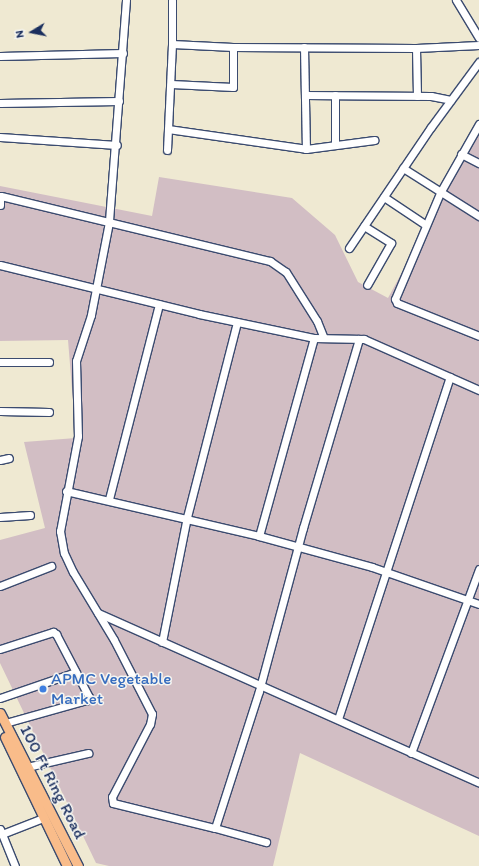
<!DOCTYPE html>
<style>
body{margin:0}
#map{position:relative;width:479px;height:866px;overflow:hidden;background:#efe9d2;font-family:Itim,sans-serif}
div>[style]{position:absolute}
.industrial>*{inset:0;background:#d2bec4}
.roads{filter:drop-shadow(1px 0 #3b4b6f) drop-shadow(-1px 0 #3b4b6f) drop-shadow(0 1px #3b4b6f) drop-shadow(0 -1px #3b4b6f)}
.minor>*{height:7px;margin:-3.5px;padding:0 3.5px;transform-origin:3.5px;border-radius:3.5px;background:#fff}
.major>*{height:9px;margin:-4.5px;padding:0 4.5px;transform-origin:4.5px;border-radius:4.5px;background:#f9bc8a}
.dots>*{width:11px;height:11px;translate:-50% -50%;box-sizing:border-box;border:2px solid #f6f6f2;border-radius:50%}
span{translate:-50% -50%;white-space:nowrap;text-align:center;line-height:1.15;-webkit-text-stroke:3px #f6f6f2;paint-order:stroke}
.shop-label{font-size:17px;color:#366cbe}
.left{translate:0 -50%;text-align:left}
.street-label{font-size:17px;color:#1b2f5e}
.north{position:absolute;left:12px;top:12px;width:40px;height:40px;-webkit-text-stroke:3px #f6f6f2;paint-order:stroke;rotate:260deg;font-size:11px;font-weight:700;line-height:16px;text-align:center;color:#1b2f5e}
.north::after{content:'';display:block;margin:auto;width:14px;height:18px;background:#1b2f5e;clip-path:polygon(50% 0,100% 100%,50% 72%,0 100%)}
</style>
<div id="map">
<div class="industrial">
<i style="clip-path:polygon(479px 131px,479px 836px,300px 753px,273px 866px,109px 866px,96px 863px,0 663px,0 540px,45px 528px,24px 442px,76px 438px,68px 340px,0 341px,0 186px,152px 216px,159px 177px,292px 198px,335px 235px,358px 282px,388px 298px)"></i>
</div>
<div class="roads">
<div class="minor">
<i style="left:126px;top:0;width:223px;rotate:94.4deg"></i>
<i style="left:109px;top:222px;width:95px;rotate:101deg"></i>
<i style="left:91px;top:315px;width:48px;rotate:108.1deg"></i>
<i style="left:76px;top:361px;width:75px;rotate:88.5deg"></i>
<i style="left:78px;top:436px;width:97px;rotate:100.7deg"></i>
<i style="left:60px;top:531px;width:22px;rotate:80deg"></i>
<i style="left:64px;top:553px;width:21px;rotate:65deg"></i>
<i style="left:73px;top:572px;width:79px;rotate:58.9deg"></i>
<i style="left:114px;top:640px;width:83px;rotate:62.8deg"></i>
<i style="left:152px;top:714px;width:10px;rotate:101deg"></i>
<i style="left:150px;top:724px;width:82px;rotate:117.5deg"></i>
<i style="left:112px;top:797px;width:6px;rotate:81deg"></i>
<i style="left:113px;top:803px;width:105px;rotate:13.8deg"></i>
<i style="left:215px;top:828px;width:144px;rotate:-72.2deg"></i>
<i style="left:259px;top:691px;width:169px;rotate:-74.9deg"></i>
<i style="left:303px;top:528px;width:197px;rotate:-73.5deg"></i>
<i style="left:172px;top:0;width:44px;rotate:90deg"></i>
<i style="left:172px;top:44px;width:61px;rotate:2.8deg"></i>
<i style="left:233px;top:47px;width:183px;rotate:0.3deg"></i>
<i style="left:416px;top:48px;width:63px;rotate:-2.7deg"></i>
<i style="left:456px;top:0;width:44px;rotate:58.8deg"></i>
<i style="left:304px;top:47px;width:102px;rotate:88.9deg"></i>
<i style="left:416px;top:48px;width:48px;rotate:88.8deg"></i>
<i style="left:0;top:56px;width:123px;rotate:-1.4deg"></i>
<i style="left:171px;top:84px;width:62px;rotate:2.8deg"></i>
<i style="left:233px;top:87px;width:40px;rotate:-90deg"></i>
<i style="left:305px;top:95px;width:126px;rotate:0.5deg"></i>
<i style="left:431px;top:96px;width:20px;rotate:11deg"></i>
<i style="left:0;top:103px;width:119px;rotate:-1deg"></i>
<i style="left:479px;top:124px;width:79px;rotate:119.5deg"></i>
<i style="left:440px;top:193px;width:115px;rotate:113deg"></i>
<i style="left:395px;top:299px;width:4px;rotate:63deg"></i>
<i style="left:397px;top:303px;width:88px;rotate:21.9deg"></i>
<i style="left:168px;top:129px;width:139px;rotate:8.2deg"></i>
<i style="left:306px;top:149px;width:69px;rotate:-7.5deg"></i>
<i style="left:0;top:137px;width:117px;rotate:3.9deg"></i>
<i style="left:335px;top:145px;width:50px;rotate:-90deg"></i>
<i style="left:167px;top:150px;width:106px;rotate:-87.3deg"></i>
<i style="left:461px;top:154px;width:20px;rotate:27deg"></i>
<i style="left:403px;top:168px;width:90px;rotate:32.3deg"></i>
<i style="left:0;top:196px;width:9px;rotate:90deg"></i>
<i style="left:1px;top:196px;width:277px;rotate:13.6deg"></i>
<i style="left:270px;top:261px;width:19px;rotate:35deg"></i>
<i style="left:286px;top:272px;width:58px;rotate:57.7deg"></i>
<i style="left:317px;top:321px;width:18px;rotate:68deg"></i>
<i style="left:384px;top:197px;width:50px;rotate:33.7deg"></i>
<i style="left:364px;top:226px;width:32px;rotate:32deg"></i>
<i style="left:391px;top:243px;width:48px;rotate:119.7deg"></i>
<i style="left:349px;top:248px;width:146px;rotate:-55.9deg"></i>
<i style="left:431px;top:127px;width:81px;rotate:-53.6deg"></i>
<i style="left:0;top:265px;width:205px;rotate:13.8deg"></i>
<i style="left:199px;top:314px;width:117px;rotate:11.8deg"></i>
<i style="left:314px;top:338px;width:50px;rotate:1.1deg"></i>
<i style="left:364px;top:339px;width:126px;rotate:23.9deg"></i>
<i style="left:0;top:362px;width:49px"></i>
<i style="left:0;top:411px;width:49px;rotate:1.2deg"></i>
<i style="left:0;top:460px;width:9px;rotate:-13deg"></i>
<i style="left:66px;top:491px;width:198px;rotate:13.1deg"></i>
<i style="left:259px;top:536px;width:117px;rotate:15.3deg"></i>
<i style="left:372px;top:567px;width:113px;rotate:19.1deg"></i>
<i style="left:109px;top:499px;width:201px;rotate:-75.6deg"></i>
<i style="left:0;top:517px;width:30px;rotate:-4deg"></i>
<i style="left:259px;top:536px;width:205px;rotate:-74.5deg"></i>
<i style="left:0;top:586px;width:55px;rotate:-21.4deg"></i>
<i style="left:98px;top:613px;width:417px;rotate:24deg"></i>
<i style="left:162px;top:642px;width:127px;rotate:-78.7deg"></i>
<i style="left:187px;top:517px;width:201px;rotate:-75.6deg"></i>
<i style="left:0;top:649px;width:56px;rotate:-17.8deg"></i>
<i style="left:53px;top:632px;width:4px;rotate:34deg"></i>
<i style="left:56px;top:634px;width:71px;rotate:62.4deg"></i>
<i style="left:89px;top:697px;width:4px;rotate:124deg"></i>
<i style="left:87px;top:700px;width:85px;rotate:164.3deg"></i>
<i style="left:0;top:698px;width:80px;rotate:-18.9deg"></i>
<i style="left:338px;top:719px;width:360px;rotate:-71.9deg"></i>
<i style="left:411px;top:753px;width:196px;rotate:-69.7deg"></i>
<i style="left:27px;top:767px;width:63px;rotate:-12.9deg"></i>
<i style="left:215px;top:828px;width:53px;rotate:15.4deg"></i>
<i style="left:0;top:829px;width:40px;rotate:68deg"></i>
<i style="left:2px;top:834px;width:44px;rotate:-21.3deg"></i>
</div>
<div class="major">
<i style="left:0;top:713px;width:172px;rotate:63deg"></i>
<i style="left:5px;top:737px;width:143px;rotate:64.3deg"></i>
</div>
</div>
<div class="dots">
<i style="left:43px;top:689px;background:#3f7fe0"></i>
</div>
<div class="shop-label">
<span class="left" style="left:51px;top:689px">APMC Vegetable<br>Market</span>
</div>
<div class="street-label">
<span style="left:53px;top:782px;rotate:63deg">100 Ft Ring Road</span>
</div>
<div class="north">N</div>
</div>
